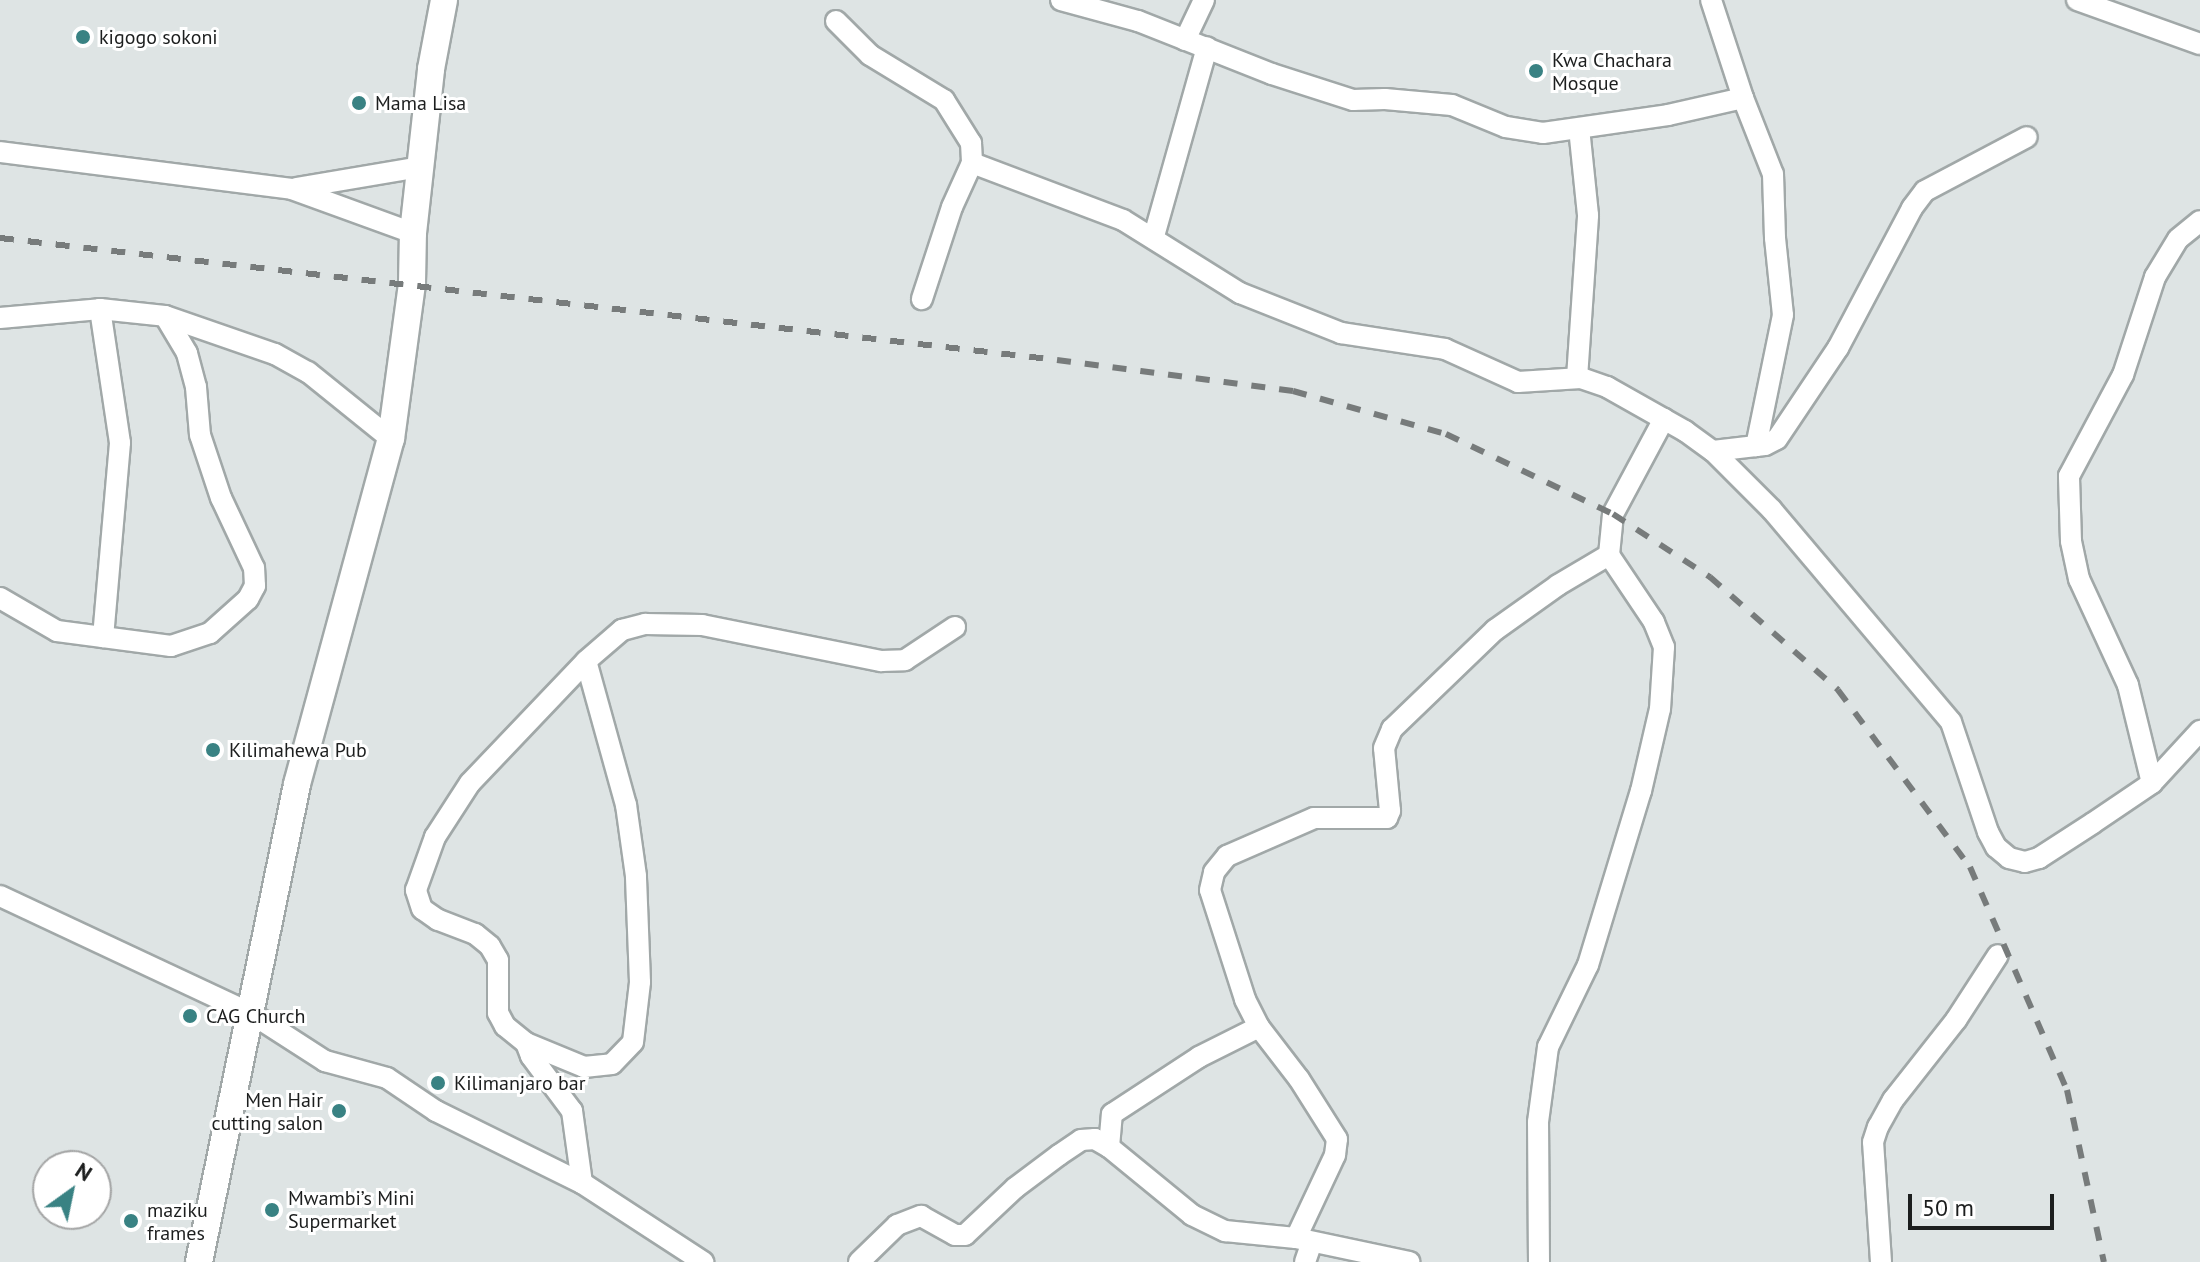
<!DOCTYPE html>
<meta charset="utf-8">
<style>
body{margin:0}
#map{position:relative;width:2200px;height:1262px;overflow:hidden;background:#dee4e4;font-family:"PT Sans",sans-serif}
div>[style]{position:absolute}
.roads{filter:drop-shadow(2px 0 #a1a8a8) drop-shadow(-2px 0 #a1a8a8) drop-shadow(0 2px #a1a8a8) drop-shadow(0 -2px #a1a8a8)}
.minor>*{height:20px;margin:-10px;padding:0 10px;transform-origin:10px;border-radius:10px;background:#fff}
.major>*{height:26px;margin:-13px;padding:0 13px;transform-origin:13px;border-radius:13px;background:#fff}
.rail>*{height:6px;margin-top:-3px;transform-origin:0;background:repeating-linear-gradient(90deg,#777b7b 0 14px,transparent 0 28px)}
.dots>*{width:22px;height:22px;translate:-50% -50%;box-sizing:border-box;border:4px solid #fff;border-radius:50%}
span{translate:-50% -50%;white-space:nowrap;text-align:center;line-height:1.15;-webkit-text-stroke:6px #fff;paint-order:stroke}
.poi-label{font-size:20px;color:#1c1e1e}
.left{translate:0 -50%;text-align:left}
.right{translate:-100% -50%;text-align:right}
.north{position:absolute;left:32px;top:1150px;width:80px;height:80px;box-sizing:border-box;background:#fff;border:2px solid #a4a5a5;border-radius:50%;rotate:33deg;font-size:22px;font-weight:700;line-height:32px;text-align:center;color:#1c1e1e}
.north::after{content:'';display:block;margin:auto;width:28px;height:36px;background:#398283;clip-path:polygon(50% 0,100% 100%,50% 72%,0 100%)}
.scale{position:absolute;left:1908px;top:1194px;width:146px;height:36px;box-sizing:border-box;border:4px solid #1c1e1e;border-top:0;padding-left:10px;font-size:24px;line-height:28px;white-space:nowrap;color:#1c1e1e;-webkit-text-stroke:6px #fff;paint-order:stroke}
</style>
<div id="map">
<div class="roads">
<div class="minor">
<i style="left:1061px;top:0;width:80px;rotate:15.3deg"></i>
<i style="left:1138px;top:21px;width:144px;rotate:21.6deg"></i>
<i style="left:1272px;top:74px;width:85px;rotate:17.8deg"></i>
<i style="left:1353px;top:100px;width:32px;rotate:-2deg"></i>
<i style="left:1385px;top:99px;width:67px;rotate:5.1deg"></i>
<i style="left:1452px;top:105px;width:58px;rotate:22.2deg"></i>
<i style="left:1506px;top:127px;width:37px;rotate:9deg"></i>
<i style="left:1543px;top:133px;width:126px;rotate:-8.2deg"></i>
<i style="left:1668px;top:115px;width:77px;rotate:-12.8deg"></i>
<i style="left:1711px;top:0;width:103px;rotate:71.9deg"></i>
<i style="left:1743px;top:98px;width:82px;rotate:68.5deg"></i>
<i style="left:1773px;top:174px;width:64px;rotate:88.2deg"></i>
<i style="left:1775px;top:238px;width:77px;rotate:84.1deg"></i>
<i style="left:1783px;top:315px;width:134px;rotate:101.6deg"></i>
<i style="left:2077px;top:0;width:131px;rotate:19.7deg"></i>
<i style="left:836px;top:21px;width:48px;rotate:45deg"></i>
<i style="left:870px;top:55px;width:87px;rotate:31.3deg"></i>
<i style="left:944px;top:100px;width:51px;rotate:57.9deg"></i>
<i style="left:971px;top:143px;width:20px;rotate:87deg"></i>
<i style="left:972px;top:163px;width:48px;rotate:114.4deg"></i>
<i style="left:952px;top:207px;width:97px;rotate:108.1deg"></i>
<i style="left:1185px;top:40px;width:44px;rotate:-64.6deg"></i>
<i style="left:0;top:152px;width:294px;rotate:7.2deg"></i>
<i style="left:292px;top:189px;width:129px;rotate:20deg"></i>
<i style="left:972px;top:163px;width:161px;rotate:20.7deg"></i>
<i style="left:1123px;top:220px;width:138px;rotate:32deg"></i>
<i style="left:1240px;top:293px;width:109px;rotate:21.6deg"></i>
<i style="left:1341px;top:333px;width:105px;rotate:8.7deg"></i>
<i style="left:1445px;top:349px;width:80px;rotate:24.3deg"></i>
<i style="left:1518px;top:382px;width:63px;rotate:-3.6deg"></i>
<i style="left:1581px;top:378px;width:28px;rotate:19deg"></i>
<i style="left:1607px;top:387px;width:90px;rotate:29.4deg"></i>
<i style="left:1685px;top:431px;width:34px;rotate:36deg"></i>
<i style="left:1713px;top:451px;width:83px;rotate:45deg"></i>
<i style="left:1772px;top:510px;width:277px;rotate:49.8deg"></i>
<i style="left:1951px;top:722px;width:116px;rotate:71.4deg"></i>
<i style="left:1988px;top:832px;width:17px;rotate:62deg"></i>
<i style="left:1996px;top:847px;width:17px;rotate:40deg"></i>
<i style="left:2009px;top:858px;width:16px;rotate:14deg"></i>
<i style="left:2025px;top:862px;width:15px;rotate:-16deg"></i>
<i style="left:2039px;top:858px;width:64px;rotate:-32.9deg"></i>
<i style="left:2093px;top:823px;width:71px;rotate:-34.1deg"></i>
<i style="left:2152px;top:783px;width:71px;rotate:-47.3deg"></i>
<i style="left:296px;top:188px;width:126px;rotate:-9.6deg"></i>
<i style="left:1154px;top:236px;width:196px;rotate:-74.3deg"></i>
<i style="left:100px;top:309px;width:135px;rotate:81.5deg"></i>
<i style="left:120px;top:443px;width:195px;rotate:95deg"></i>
<i style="left:0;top:318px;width:100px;rotate:-5.1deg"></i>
<i style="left:100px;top:309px;width:65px;rotate:6.1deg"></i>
<i style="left:165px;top:316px;width:116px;rotate:19.1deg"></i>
<i style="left:275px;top:354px;width:38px;rotate:29deg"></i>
<i style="left:308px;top:372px;width:107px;rotate:38.9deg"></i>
<i style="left:1577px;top:378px;width:163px;rotate:-86.1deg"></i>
<i style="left:1588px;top:215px;width:87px;rotate:-95.9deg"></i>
<i style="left:1713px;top:451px;width:52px;rotate:-6.6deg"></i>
<i style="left:1765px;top:445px;width:13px;rotate:-27deg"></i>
<i style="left:1777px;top:439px;width:110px;rotate:-56.2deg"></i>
<i style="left:1838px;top:348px;width:158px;rotate:-62.1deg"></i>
<i style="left:1912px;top:208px;width:21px;rotate:-53deg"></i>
<i style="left:1925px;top:191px;width:115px;rotate:-27.9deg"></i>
<i style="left:0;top:598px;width:66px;rotate:30.1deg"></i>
<i style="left:57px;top:631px;width:115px;rotate:7.5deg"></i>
<i style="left:171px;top:646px;width:41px;rotate:-18.4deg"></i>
<i style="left:210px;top:633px;width:51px;rotate:-41.8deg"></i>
<i style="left:248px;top:599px;width:15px;rotate:-62deg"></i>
<i style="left:255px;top:586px;width:18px;rotate:-93deg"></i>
<i style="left:254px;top:568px;width:77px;rotate:-115.2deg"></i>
<i style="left:221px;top:498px;width:66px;rotate:-108.4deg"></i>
<i style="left:200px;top:435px;width:48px;rotate:-94.8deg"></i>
<i style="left:196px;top:387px;width:35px;rotate:-105deg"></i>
<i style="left:187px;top:353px;width:43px;rotate:-120.7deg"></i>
<i style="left:2152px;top:783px;width:101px;rotate:-103.8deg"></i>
<i style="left:2128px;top:685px;width:117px;rotate:-114.8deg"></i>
<i style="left:2079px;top:579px;width:39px;rotate:-102deg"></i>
<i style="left:2071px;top:541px;width:65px;rotate:-91.8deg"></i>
<i style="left:2069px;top:476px;width:115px;rotate:-61.9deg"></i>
<i style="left:2123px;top:375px;width:103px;rotate:-71.9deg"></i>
<i style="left:2155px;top:277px;width:44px;rotate:-58.8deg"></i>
<i style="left:2178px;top:239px;width:28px;rotate:-39deg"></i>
<i style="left:0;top:896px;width:278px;rotate:25.1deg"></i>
<i style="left:252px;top:1014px;width:87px;rotate:32.8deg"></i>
<i style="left:325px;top:1061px;width:64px;rotate:15.3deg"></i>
<i style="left:387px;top:1078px;width:59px;rotate:34deg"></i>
<i style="left:436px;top:1111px;width:163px;rotate:26.3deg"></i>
<i style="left:582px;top:1183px;width:145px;rotate:33.1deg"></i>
<i style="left:526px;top:1043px;width:63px;rotate:22.5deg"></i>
<i style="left:584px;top:1067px;width:28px;rotate:-6deg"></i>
<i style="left:612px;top:1064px;width:30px;rotate:-46deg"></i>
<i style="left:633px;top:1042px;width:60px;rotate:-83.3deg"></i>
<i style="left:640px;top:982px;width:106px;rotate:-92.2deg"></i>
<i style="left:636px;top:876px;width:72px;rotate:-98deg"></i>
<i style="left:626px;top:805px;width:149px;rotate:-105.5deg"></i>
<i style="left:1109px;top:1147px;width:33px;rotate:-85deg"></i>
<i style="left:1112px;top:1114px;width:104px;rotate:-33.2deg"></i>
<i style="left:1199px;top:1057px;width:67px;rotate:-26.6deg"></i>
<i style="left:582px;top:1183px;width:73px;rotate:-97.9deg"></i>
<i style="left:572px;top:1111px;width:69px;rotate:-126.7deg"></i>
<i style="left:531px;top:1056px;width:14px;rotate:-111deg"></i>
<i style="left:526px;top:1043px;width:27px;rotate:-141deg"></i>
<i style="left:505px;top:1026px;width:15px;rotate:-118deg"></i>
<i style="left:498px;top:1013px;width:53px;rotate:-90deg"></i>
<i style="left:498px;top:960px;width:16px;rotate:-120deg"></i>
<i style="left:490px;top:946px;width:19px;rotate:-141deg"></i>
<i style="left:475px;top:934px;width:40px;rotate:-159deg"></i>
<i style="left:438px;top:920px;width:19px;rotate:-145deg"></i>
<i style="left:422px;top:909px;width:20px;rotate:-108deg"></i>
<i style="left:416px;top:890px;width:56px;rotate:-70.3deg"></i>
<i style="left:435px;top:837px;width:64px;rotate:-57.1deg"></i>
<i style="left:470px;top:783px;width:168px;rotate:-46.4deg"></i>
<i style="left:586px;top:661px;width:48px;rotate:-40.7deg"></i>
<i style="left:622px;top:630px;width:24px;rotate:-15deg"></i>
<i style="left:645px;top:624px;width:57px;rotate:1deg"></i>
<i style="left:702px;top:625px;width:183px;rotate:11.4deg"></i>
<i style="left:881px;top:661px;width:24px;rotate:-2deg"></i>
<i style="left:905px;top:660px;width:60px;rotate:-33.4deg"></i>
<i style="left:1296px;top:1238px;width:92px;rotate:-64.8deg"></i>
<i style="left:1335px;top:1155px;width:16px;rotate:-83deg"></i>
<i style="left:1337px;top:1139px;width:71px;rotate:-122.3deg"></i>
<i style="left:1299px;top:1079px;width:66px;rotate:-127.6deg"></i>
<i style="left:1259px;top:1027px;width:31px;rotate:-117deg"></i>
<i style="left:1245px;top:999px;width:114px;rotate:-107.8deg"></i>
<i style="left:1210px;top:890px;width:18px;rotate:-77deg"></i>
<i style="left:1214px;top:872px;width:21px;rotate:-51deg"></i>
<i style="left:1227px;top:856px;width:95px;rotate:-23.6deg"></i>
<i style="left:1314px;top:818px;width:73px"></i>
<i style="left:1387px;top:818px;width:8px;rotate:-67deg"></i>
<i style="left:1390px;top:811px;width:63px;rotate:-95.4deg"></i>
<i style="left:1384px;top:748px;width:21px;rotate:-67deg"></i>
<i style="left:1392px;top:729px;width:143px;rotate:-43.9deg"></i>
<i style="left:1495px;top:630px;width:77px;rotate:-35.5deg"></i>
<i style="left:1558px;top:585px;width:59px;rotate:-30.5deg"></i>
<i style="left:859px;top:1262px;width:53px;rotate:-44.2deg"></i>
<i style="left:897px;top:1225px;width:26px;rotate:-21deg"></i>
<i style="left:921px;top:1216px;width:39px;rotate:29deg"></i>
<i style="left:955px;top:1235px;width:10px"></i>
<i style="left:965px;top:1235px;width:69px;rotate:-43.2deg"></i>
<i style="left:1015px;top:1188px;width:55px;rotate:-36.9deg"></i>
<i style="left:1059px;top:1155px;width:27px;rotate:-34deg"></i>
<i style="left:1081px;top:1140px;width:14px;rotate:-4deg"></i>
<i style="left:1095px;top:1139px;width:16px;rotate:30deg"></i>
<i style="left:1109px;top:1147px;width:107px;rotate:39.3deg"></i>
<i style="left:1192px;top:1215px;width:37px;rotate:26deg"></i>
<i style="left:1225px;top:1231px;width:71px;rotate:5.6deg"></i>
<i style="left:1296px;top:1238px;width:116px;rotate:11.9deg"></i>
<i style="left:1305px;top:1262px;width:21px;rotate:-71deg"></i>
<i style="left:1539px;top:1262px;width:140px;rotate:-90.4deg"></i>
<i style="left:1538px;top:1122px;width:76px;rotate:-82.4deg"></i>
<i style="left:1548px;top:1047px;width:91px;rotate:-64deg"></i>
<i style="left:1588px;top:965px;width:182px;rotate:-73.1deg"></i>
<i style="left:1641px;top:791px;width:84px;rotate:-77deg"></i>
<i style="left:1660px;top:709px;width:62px;rotate:-86.3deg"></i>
<i style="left:1664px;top:647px;width:27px;rotate:-112deg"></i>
<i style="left:1654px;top:622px;width:81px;rotate:-123.9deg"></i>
<i style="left:1609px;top:555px;width:41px;rotate:-84.4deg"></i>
<i style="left:1613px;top:514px;width:108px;rotate:-61.8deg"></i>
<i style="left:1881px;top:1262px;width:120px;rotate:-93.8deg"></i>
<i style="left:1873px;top:1142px;width:16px;rotate:-72deg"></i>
<i style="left:1878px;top:1127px;width:31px;rotate:-61deg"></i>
<i style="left:1893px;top:1100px;width:102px;rotate:-51.8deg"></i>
<i style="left:1956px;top:1020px;width:77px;rotate:-57.1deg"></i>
</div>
<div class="major">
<i style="left:199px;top:1262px;width:488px;rotate:-78.4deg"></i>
<i style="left:297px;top:784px;width:358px;rotate:-74.8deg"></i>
<i style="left:391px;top:439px;width:157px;rotate:-82.3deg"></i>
<i style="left:412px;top:283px;width:50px;rotate:-88.9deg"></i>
<i style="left:413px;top:233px;width:165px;rotate:-83.7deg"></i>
<i style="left:431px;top:69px;width:70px;rotate:-79.3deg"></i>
</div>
</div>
<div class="rail">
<i style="left:0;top:238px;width:1064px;rotate:6.58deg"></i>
<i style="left:1057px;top:360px;width:238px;rotate:7.5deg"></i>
<i style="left:1293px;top:391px;width:159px;rotate:15.7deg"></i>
<i style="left:1446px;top:434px;width:185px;rotate:25.6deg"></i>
<i style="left:1613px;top:514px;width:116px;rotate:33deg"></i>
<i style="left:1710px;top:577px;width:171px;rotate:41.4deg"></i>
<i style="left:1838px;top:690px;width:221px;rotate:53.3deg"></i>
<i style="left:1970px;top:867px;width:243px;rotate:66.5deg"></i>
<i style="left:2067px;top:1090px;width:176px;rotate:77.9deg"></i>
</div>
<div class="dots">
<i style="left:83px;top:37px;background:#398283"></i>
<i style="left:1536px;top:71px;background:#398283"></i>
<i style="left:359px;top:103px;background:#398283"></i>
<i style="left:213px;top:750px;background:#398283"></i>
<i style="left:190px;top:1016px;background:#398283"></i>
<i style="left:438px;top:1083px;background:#398283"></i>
<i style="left:339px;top:1111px;background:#398283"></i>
<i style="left:272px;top:1210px;background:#398283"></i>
<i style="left:131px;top:1221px;background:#398283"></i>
</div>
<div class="poi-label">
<span class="left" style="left:99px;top:37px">kigogo sokoni</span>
<span class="left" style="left:1552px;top:72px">Kwa Chachara<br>Mosque</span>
<span class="left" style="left:375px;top:103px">Mama Lisa</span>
<span class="left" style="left:229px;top:750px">Kilimahewa Pub</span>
<span class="left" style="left:206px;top:1016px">CAG Church</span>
<span class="left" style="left:454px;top:1083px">Kilimanjaro bar</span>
<span class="right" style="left:323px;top:1112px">Men Hair<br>cutting salon</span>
<span class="left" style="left:288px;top:1210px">Mwambi’s Mini<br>Supermarket</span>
<span class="left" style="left:147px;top:1222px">maziku<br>frames</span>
</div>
<div class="north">N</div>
<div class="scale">50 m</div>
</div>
